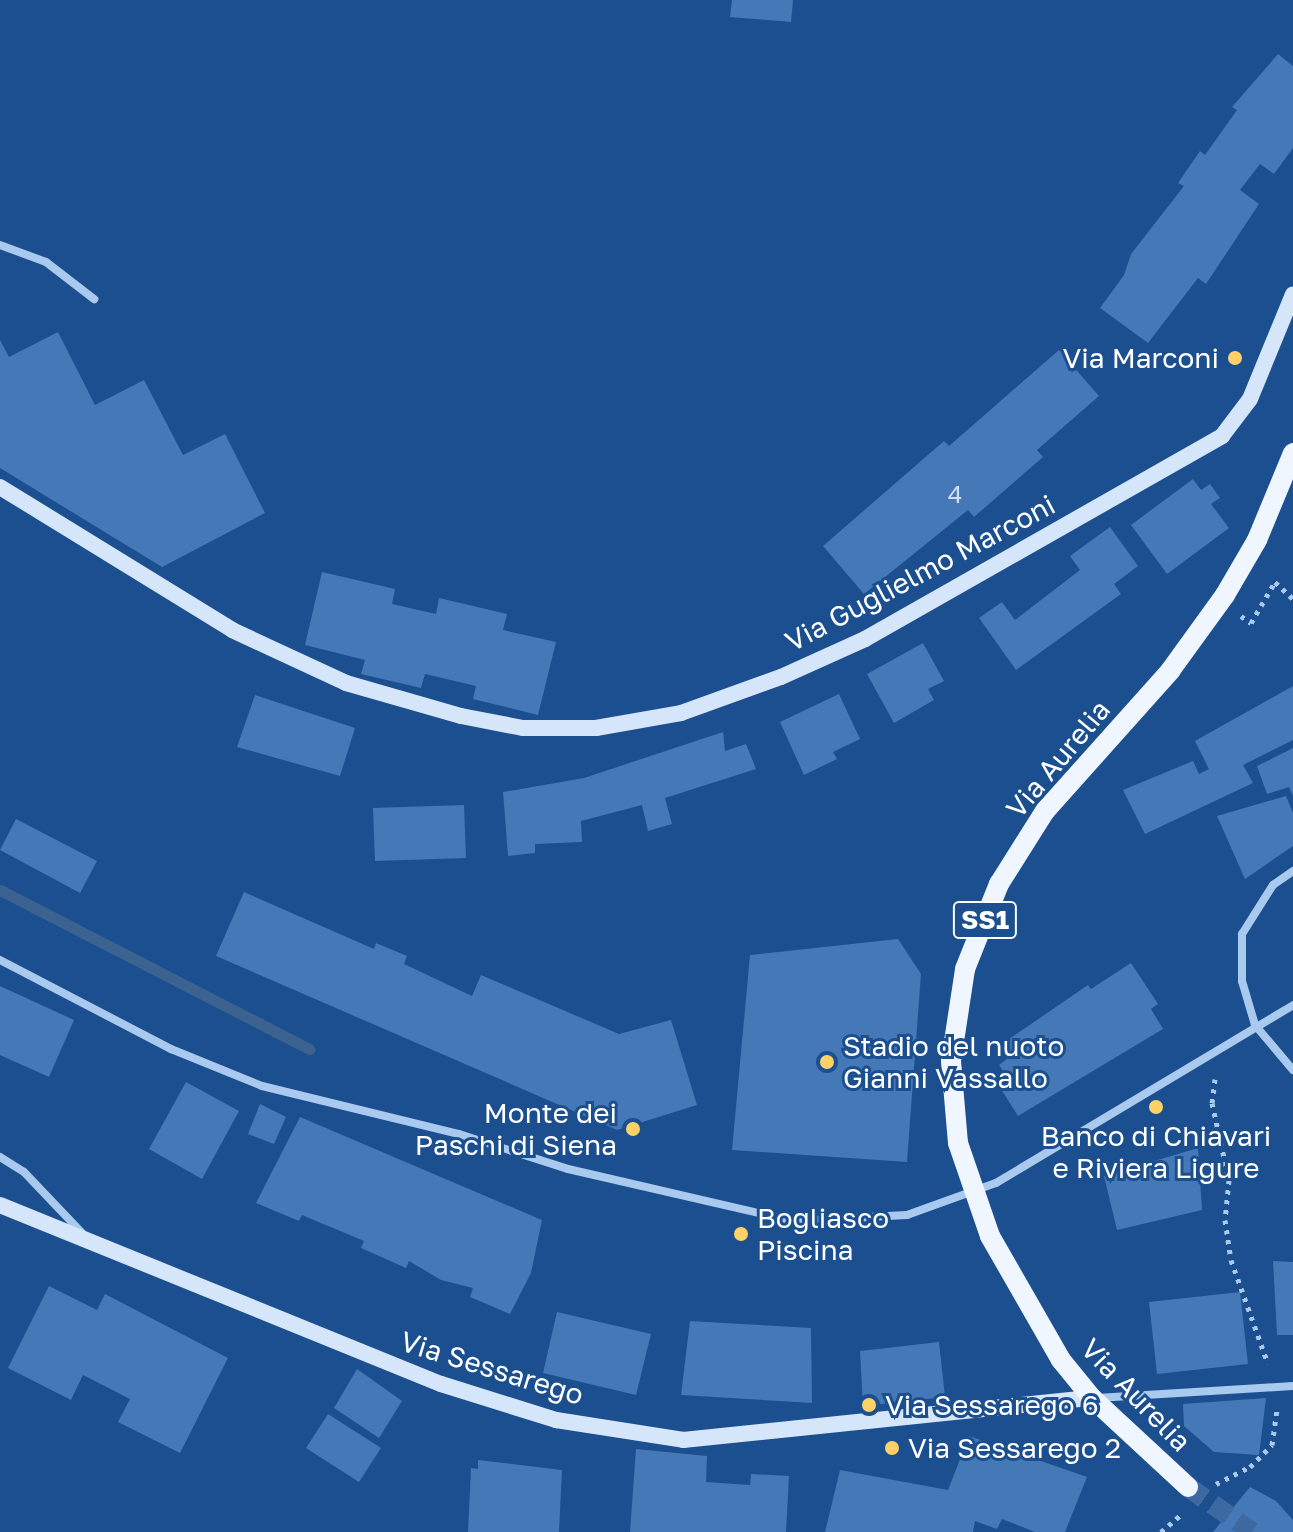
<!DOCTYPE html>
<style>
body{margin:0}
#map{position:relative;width:1293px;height:1532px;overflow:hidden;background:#1b4f8f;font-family:"Golos Text",sans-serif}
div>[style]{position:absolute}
.stream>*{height:11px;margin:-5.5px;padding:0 5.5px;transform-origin:5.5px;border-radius:5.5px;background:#3c6290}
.building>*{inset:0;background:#4478b7}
.primary-tunnel>*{height:20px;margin-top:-10px;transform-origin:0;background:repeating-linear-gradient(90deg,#3d69a0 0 20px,transparent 0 30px)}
.path>*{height:5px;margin-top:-2.5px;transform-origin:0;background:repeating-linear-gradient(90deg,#a9c9ee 0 4px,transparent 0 10px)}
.street>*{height:8px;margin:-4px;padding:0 4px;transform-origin:4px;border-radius:4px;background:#a9c9ee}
.secondary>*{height:16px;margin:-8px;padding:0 8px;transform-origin:8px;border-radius:8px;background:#d6e6fa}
.primary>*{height:20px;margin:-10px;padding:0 10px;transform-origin:10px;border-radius:10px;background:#f0f6ff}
.primary-bridge>*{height:20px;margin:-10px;padding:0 10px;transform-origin:10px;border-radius:10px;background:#f0f6ff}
.dots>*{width:22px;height:22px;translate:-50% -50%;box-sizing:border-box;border:4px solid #1b4f8f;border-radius:50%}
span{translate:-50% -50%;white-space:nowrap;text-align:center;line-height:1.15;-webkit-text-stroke:6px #1b4f8f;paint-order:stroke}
.number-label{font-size:24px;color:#d0dded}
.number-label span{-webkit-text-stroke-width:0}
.shield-label span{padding:2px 6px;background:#1b4f8f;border:2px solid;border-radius:6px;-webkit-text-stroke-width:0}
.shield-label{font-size:26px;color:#fff;font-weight:700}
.poi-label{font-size:28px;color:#fff}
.right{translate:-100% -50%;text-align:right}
.left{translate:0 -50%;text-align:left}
.street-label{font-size:28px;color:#fff}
</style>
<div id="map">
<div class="stream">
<i style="left:0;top:890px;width:348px;rotate:27.2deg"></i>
</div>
<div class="building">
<i style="clip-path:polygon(732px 0,793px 0,791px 22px,730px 17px)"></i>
<i style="clip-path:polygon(1278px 54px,1293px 66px,1293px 148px,1274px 174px,1260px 164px,1240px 190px,1259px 204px,1206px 284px,1198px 278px,1148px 343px,1100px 308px,1124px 275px,1131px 254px,1184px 186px,1178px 183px,1200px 151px,1205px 155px,1237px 110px,1232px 107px)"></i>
<i style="clip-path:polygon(58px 332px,95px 405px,144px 380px,183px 455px,225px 434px,265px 513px,162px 567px,0 468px,0 340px,9px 357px)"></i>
<i style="clip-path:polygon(1059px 350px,1099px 396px,1037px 450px,1043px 457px,974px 517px,968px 510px,864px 594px,823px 546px,944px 441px,949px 446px)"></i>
<i style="clip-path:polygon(1193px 479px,1201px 490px,1210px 484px,1220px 498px,1211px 504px,1229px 528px,1167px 574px,1131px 525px)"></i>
<i style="clip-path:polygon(1110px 527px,1138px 566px,1114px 584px,1121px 594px,1016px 670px,979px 618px,1002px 602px,1015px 620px,1080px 570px,1070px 556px)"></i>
<i style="clip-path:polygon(322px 572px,395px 589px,392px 604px,436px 614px,439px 598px,507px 614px,503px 630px,556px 642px,538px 715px,473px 699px,476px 686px,425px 674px,421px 688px,361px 674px,365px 660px,305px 645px)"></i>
<i style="clip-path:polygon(923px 643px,944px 681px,928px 689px,934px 700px,894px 723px,867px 674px)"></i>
<i style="clip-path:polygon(1293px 686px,1293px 740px,1243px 765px,1253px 783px,1145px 834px,1123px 790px,1193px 761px,1199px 774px,1209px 769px,1195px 741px)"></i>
<i style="clip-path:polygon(839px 694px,860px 739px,833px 752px,837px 759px,804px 775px,780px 722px)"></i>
<i style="clip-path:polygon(255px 695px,355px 728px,340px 776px,237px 747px)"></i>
<i style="clip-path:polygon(723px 732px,725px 751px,746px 744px,756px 769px,665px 798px,672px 824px,648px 831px,642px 805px,581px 821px,582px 842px,535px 844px,535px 853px,508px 856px,503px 792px,584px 778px)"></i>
<i style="clip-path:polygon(1293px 748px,1293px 796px,1289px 787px,1267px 794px,1257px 766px)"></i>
<i style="clip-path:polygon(1286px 796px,1293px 813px,1293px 846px,1245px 879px,1217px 816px)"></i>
<i style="clip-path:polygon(464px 805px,466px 858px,375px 861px,373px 808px)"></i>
<i style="clip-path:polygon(16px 819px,97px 861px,80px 893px,0 850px)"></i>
<i style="clip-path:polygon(244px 892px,374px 949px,376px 943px,407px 956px,404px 964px,472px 996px,481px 975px,619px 1034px,671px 1020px,697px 1105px,617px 1130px,216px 956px)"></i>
<i style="clip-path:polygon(898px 939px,921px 974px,907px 1162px,732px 1150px,750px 955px)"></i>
<i style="clip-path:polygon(1131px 963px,1158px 1004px,1151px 1009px,1163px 1029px,1018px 1116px,996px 1081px,1006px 1075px,999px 1065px,1007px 1059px,999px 1046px,1088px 985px,1091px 989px)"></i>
<i style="clip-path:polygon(0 986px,74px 1020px,49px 1077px,0 1055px)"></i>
<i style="clip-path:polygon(186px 1082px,239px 1111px,202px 1179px,149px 1149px)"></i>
<i style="clip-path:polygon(260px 1104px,286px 1117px,274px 1144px,248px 1134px)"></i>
<i style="clip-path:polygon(300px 1117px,542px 1220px,531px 1273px,510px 1314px,470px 1297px,473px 1288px,441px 1280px,409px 1261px,406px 1268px,361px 1248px,364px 1241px,302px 1215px,299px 1221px,256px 1203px)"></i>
<i style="clip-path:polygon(1198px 1148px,1202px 1210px,1117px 1230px,1104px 1176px)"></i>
<i style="clip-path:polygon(1273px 1261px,1293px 1262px,1293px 1335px,1277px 1335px)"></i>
<i style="clip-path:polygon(49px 1286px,97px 1310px,105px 1294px,228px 1358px,180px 1453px,118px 1422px,130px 1399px,83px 1375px,71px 1400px,8px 1368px)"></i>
<i style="clip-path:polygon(1240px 1292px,1248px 1364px,1157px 1374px,1149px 1302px)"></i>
<i style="clip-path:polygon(557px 1312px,651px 1334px,636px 1395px,543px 1373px)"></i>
<i style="clip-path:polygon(690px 1321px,811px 1328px,812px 1403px,681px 1395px)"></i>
<i style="clip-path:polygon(939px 1342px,945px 1397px,863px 1406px,860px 1351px)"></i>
<i style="clip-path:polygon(357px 1369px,402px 1401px,379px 1438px,334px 1408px)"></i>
<i style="clip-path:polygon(1266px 1398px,1259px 1455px,1214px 1452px,1184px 1426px,1183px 1404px)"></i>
<i style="clip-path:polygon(328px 1414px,381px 1448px,359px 1482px,306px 1448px)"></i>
<i style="clip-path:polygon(969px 1436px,1087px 1477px,1065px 1532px,1035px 1532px,1002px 1519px,997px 1529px,975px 1521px,973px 1532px,825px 1532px,840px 1470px,948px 1490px)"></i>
<i style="clip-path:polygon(636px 1449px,707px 1456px,706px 1482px,750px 1485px,751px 1474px,789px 1476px,786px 1532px,630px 1532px)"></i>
<i style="clip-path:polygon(478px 1460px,562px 1470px,559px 1532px,468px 1532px,471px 1468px,478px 1469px)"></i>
<i style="clip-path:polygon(1250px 1487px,1276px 1501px,1293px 1520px,1293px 1532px,1213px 1532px)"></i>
</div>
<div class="primary-tunnel">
<i style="left:1188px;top:1487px;width:78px;rotate:35.1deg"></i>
</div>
<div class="path">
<i style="left:1241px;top:616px;width:12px;rotate:35deg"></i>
<i style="left:1251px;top:623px;width:48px;rotate:-59.7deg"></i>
<i style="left:1275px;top:582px;width:25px;rotate:43deg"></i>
<i style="left:1215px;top:1079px;width:24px;rotate:97deg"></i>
<i style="left:1212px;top:1103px;width:79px;rotate:77.6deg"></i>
<i style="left:1229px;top:1180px;width:40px;rotate:95.7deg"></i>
<i style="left:1225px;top:1220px;width:40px;rotate:81.5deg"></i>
<i style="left:1231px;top:1260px;width:110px;rotate:70.4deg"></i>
<i style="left:1216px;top:1484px;width:38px;rotate:-27deg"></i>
<i style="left:1250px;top:1467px;width:31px;rotate:-45deg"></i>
<i style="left:1272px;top:1445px;width:36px;rotate:-82deg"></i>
<i style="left:1161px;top:1532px;width:28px;rotate:-41deg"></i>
</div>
<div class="street">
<i style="left:0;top:245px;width:49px;rotate:20.3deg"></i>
<i style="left:46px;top:262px;width:61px;rotate:37.6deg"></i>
<i style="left:1293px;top:871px;width:24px;rotate:145deg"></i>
<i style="left:1273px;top:885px;width:58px;rotate:122.3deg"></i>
<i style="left:1242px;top:934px;width:47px;rotate:90deg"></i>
<i style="left:1242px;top:981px;width:46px;rotate:73.5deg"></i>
<i style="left:1255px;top:1025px;width:59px;rotate:49.8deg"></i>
<i style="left:0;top:960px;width:193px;rotate:27.5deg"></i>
<i style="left:171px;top:1049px;width:98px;rotate:22.1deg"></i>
<i style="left:262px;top:1086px;width:203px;rotate:13.7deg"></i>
<i style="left:459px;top:1134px;width:114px;rotate:17.8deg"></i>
<i style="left:568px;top:1169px;width:232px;rotate:13deg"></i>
<i style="left:794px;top:1221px;width:113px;rotate:-3deg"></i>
<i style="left:907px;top:1215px;width:95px;rotate:-19.8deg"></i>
<i style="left:996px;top:1183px;width:346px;rotate:-30.9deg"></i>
<i style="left:0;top:1157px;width:28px;rotate:32deg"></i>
<i style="left:24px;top:1172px;width:87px;rotate:46.4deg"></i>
<i style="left:1097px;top:1398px;width:196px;rotate:-3.5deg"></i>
</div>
<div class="secondary">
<i style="left:0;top:487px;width:273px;rotate:31.6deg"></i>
<i style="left:232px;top:630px;width:126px;rotate:24.9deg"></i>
<i style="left:346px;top:683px;width:120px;rotate:16deg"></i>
<i style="left:461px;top:716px;width:63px;rotate:11deg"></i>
<i style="left:523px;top:728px;width:73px"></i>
<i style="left:596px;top:728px;width:86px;rotate:-10deg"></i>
<i style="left:681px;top:713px;width:106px;rotate:-19.8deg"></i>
<i style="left:781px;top:677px;width:92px;rotate:-24.3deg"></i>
<i style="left:865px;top:639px;width:411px;rotate:-29.6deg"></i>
<i style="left:1222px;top:436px;width:46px;rotate:-52.9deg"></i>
<i style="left:1250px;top:399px;width:113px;rotate:-67.7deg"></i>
<i style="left:0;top:1205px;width:476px;rotate:22.1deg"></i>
<i style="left:441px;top:1384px;width:121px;rotate:17.4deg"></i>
<i style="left:556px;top:1420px;width:129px;rotate:8.9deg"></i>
<i style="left:683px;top:1440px;width:411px;rotate:-5.9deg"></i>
</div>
<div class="primary">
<i style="left:1257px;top:540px;width:94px;rotate:-67.5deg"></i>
<i style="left:1061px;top:1360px;width:49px;rotate:50.8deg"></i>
<i style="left:1092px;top:1398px;width:131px;rotate:42.8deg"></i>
</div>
<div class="primary-bridge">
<i style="left:1061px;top:1360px;width:143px;rotate:-119.8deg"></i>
<i style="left:990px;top:1236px;width:98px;rotate:-109deg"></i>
<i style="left:958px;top:1143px;width:82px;rotate:-94.9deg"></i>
<i style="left:951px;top:1061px;width:93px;rotate:-81.3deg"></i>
<i style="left:965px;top:969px;width:92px;rotate:-68.2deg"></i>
<i style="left:999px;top:884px;width:86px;rotate:-57.8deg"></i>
<i style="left:1045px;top:811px;width:188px;rotate:-48.2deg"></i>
<i style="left:1170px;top:671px;width:94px;rotate:-54.1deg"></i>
<i style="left:1225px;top:595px;width:64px;rotate:-59.8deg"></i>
</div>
<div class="dots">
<i style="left:1235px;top:358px;background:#ffd166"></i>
<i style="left:827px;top:1062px;background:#ffd166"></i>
<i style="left:1156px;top:1107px;background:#ffd166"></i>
<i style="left:633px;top:1129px;background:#ffd166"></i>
<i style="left:741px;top:1234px;background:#ffd166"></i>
<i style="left:869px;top:1405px;background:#ffd166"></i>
<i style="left:892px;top:1448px;background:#ffd166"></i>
</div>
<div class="number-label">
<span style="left:955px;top:494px">4</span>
</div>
<div class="shield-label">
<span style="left:985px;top:920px">SS1</span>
</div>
<div class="poi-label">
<span class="right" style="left:1219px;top:358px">Via Marconi</span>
<span class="left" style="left:843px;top:1062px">Stadio del nuoto<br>Gianni Vassallo</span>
<span class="right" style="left:617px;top:1129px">Monte dei<br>Paschi di Siena</span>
<span style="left:1156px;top:1152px">Banco di Chiavari<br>e Riviera Ligure</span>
<span class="left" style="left:757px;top:1234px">Bogliasco<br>Piscina</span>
<span class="left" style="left:885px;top:1405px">Via Sessarego 6</span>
<span class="left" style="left:908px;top:1448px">Via Sessarego 2</span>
</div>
<div class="street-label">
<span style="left:920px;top:573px;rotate:-28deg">Via Guglielmo Marconi</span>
<span style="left:1058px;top:759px;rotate:-50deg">Via Aurelia</span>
<span style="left:492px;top:1368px;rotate:17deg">Via Sessarego</span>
<span style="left:1136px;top:1395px;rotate:46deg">Via Aurelia</span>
</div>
</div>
